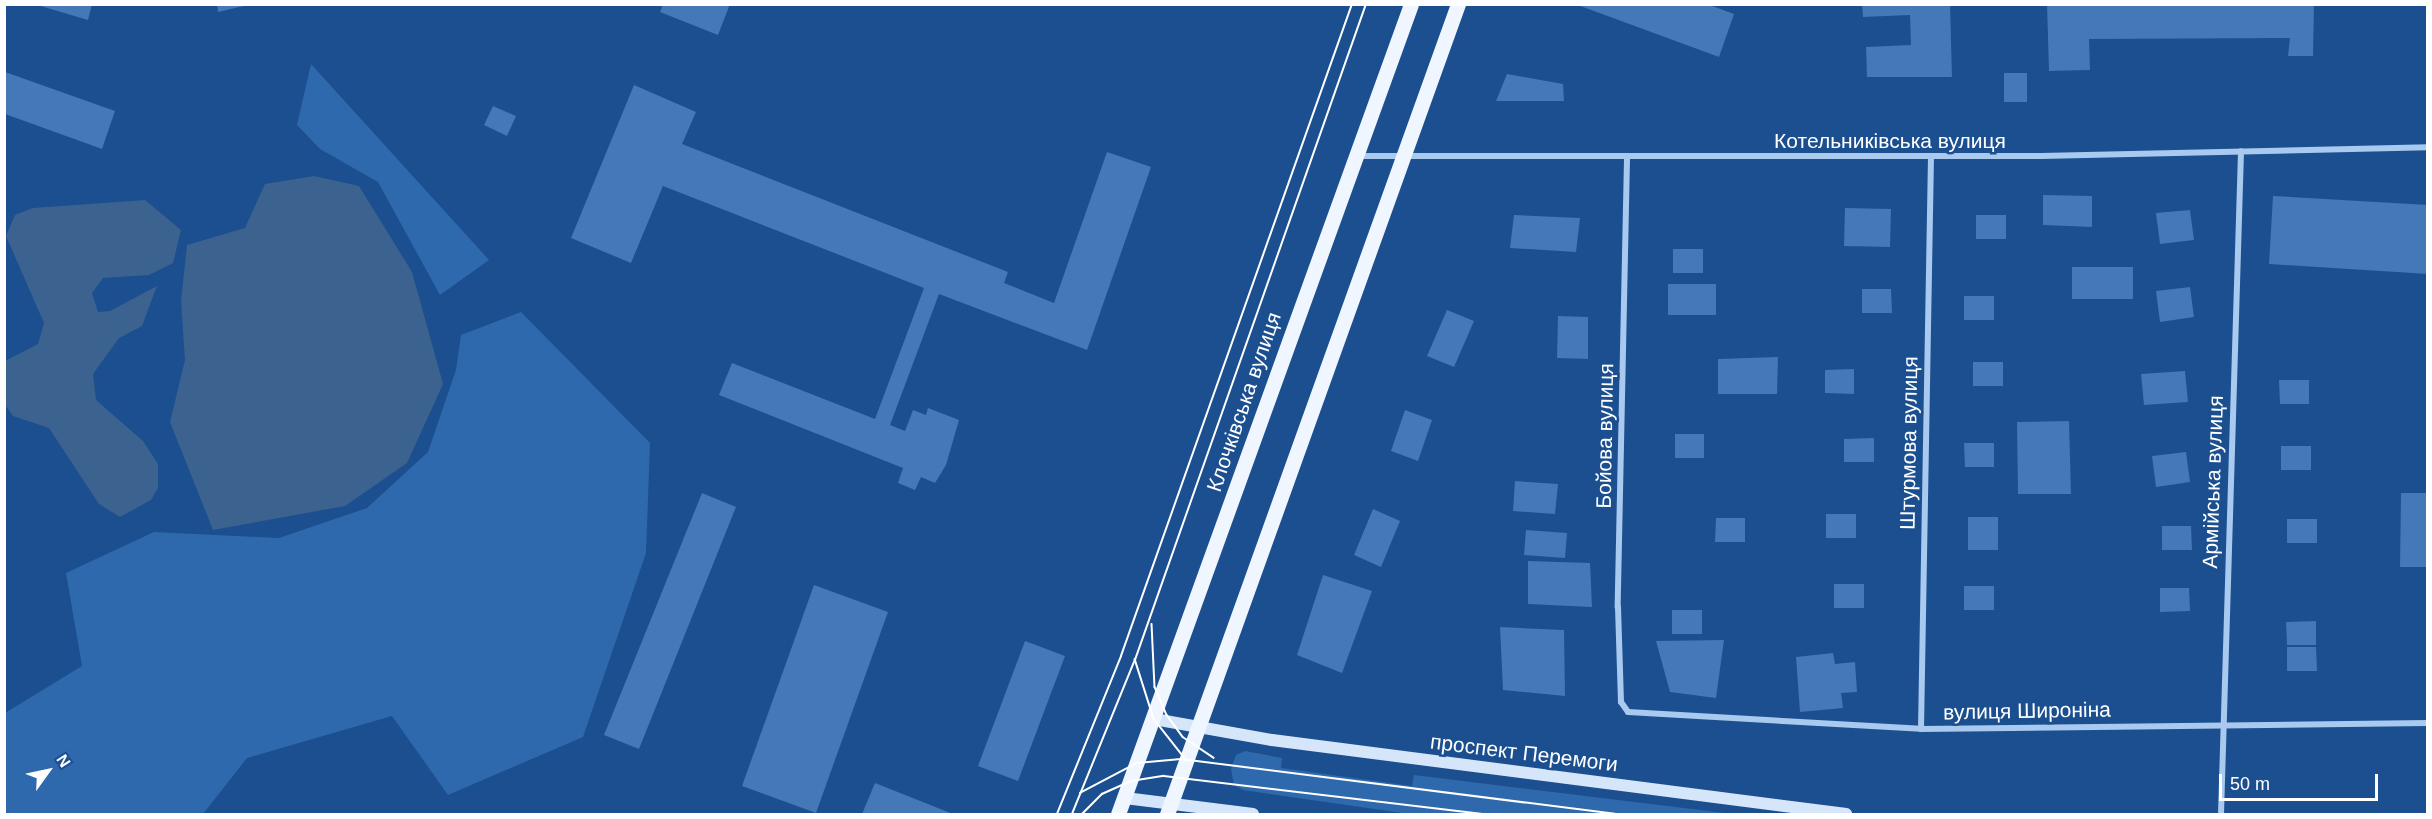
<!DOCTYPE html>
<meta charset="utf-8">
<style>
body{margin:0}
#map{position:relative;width:2432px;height:819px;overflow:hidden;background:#1b4f8f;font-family:Arial,sans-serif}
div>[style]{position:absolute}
.green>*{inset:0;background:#2e69ad}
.water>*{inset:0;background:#3c6290}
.building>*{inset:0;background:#4478b7}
.minor>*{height:6px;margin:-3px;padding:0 3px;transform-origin:3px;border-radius:3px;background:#a9c9ee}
.secondary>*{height:12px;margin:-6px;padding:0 6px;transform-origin:6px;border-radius:6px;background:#d6e6fa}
.primary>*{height:15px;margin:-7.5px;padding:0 7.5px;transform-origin:7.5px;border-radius:7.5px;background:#f0f6ff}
.tram>*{height:1.5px;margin:-0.75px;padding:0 0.75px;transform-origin:0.75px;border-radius:0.75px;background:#fff}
span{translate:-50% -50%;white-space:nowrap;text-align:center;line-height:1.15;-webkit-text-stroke:5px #1b4f8f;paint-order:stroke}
.street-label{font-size:21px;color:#fff}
.frame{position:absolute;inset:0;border:6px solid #fff;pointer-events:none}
.north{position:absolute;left:18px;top:741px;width:60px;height:60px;-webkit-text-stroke:4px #1b4f8f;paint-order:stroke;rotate:57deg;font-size:16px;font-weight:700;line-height:24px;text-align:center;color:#fff}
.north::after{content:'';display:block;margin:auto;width:21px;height:27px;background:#fff;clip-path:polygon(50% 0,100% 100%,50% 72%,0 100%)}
.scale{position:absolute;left:2219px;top:774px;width:159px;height:27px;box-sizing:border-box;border:3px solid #fff;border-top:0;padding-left:8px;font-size:18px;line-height:21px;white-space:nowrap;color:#fff;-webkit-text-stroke:4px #1b4f8f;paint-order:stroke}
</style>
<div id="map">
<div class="green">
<i style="clip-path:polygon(311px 64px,489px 260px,440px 295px,378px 182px,320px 149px,297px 125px)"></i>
<i style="clip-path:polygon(521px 312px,650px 443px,646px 553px,583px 737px,448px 795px,392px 716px,247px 758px,203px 814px,5px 814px,5px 713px,82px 666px,66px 573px,154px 532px,279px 538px,367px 508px,428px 452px,456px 370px,461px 335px)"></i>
<i style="clip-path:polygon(1245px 751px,1282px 758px,1281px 768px,1412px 786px,1414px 775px,1733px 814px,1409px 814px,1243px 790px,1234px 785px,1231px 769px,1236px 755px)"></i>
</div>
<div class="water">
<i style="clip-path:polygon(314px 176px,359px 186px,412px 272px,443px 384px,407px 463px,345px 506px,213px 530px,170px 422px,185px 360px,181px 301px,187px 245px,245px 228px,265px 184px)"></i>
<i style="clip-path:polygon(145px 200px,181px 230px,173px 263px,149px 275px,103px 278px,92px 293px,98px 312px,110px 311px,157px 286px,142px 326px,119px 338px,93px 374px,96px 400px,143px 441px,158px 464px,158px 488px,151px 500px,120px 517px,99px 504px,49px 428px,13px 416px,5px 405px,5px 361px,38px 344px,44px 323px,6px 236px,15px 215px,33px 208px)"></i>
</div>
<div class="building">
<i style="clip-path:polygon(34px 4px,92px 4px,88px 20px)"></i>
<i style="clip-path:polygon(217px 4px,248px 4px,248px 5px,218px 12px)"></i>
<i style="clip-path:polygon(663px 4px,730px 4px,718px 35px,660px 12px)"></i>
<i style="clip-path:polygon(1575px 4px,1707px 4px,1734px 14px,1719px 57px)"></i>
<i style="clip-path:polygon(1862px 4px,1950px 4px,1952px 77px,1867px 77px,1866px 47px,1911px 45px,1910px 15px,1863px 17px)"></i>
<i style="clip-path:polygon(2047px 4px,2314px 4px,2313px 56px,2288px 56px,2290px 38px,2089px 39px,2090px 70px,2049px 71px)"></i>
<i style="clip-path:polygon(5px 72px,115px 111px,102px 149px,5px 114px)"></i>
<i style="clip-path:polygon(2004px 73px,2027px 73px,2027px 102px,2004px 102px)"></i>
<i style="clip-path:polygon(1507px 74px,1563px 84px,1564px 101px,1496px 101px)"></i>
<i style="clip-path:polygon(634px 85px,696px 112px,682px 144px,1008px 272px,1004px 283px,1054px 303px,1107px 152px,1151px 167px,1087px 350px,939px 294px,890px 425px,905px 431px,913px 410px,926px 415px,928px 408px,959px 420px,946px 465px,935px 483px,921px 477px,915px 490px,898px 483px,903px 468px,719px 395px,732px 363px,875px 419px,924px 288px,663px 186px,631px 263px,571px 238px)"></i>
<i style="clip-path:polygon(493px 106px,516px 116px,507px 136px,484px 125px)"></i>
<i style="clip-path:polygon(2043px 195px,2092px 196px,2092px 227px,2043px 225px)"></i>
<i style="clip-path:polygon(2273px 196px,2428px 205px,2428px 274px,2269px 264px)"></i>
<i style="clip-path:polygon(1845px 208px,1891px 209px,1890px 247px,1844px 246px)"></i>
<i style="clip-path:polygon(2190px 210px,2194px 240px,2160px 244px,2156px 213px)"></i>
<i style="clip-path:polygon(1514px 215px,1580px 218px,1576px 252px,1510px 248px)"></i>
<i style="clip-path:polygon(1976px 215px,2006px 215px,2006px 239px,1976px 239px)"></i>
<i style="clip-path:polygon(1673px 249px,1703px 249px,1703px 273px,1673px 273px)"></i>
<i style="clip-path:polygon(2072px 267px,2133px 267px,2133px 299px,2072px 299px)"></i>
<i style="clip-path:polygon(1668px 284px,1716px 284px,1716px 315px,1668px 315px)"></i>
<i style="clip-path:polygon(2190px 287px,2194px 317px,2160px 322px,2156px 291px)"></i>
<i style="clip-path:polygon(1862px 289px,1891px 289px,1892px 313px,1862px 313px)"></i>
<i style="clip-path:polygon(1964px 296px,1994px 296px,1994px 320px,1964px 320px)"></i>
<i style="clip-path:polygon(1447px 310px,1474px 321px,1454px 367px,1427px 356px)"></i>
<i style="clip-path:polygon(1558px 316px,1588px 317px,1588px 359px,1557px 358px)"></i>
<i style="clip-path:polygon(1778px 357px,1777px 394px,1718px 394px,1718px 359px)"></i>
<i style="clip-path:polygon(1973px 362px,2003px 362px,2003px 386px,1973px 386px)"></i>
<i style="clip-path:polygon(1854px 369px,1854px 394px,1825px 393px,1825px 370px)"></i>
<i style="clip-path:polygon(2185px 371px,2188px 402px,2144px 405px,2141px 374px)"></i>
<i style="clip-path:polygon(2279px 380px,2309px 380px,2309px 404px,2280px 404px)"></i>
<i style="clip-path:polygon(1405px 410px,1432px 420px,1418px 461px,1391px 451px)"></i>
<i style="clip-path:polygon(2069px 421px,2071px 494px,2018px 494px,2017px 422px)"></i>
<i style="clip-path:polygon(1675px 434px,1704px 434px,1704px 458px,1675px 458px)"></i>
<i style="clip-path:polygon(1874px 438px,1874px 462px,1844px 462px,1844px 439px)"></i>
<i style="clip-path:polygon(1964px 443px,1994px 443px,1994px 467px,1965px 467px)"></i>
<i style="clip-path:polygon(2281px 446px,2311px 446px,2311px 470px,2281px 470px)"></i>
<i style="clip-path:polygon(2186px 452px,2190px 482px,2156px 487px,2152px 456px)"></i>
<i style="clip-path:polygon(1515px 481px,1558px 484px,1555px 514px,1513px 511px)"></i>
<i style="clip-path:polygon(702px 493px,736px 507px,639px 749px,604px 735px)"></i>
<i style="clip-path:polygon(2401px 493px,2428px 493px,2428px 567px,2400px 567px)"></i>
<i style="clip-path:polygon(1373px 509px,1400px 521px,1381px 567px,1354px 555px)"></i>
<i style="clip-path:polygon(1826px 514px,1856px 514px,1856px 538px,1826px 538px)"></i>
<i style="clip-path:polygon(1968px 517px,1998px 517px,1998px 550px,1968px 550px)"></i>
<i style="clip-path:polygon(1716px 518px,1745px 518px,1745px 542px,1715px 542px)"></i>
<i style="clip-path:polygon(2287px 519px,2317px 519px,2317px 543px,2287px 543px)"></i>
<i style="clip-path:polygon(2162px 526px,2191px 526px,2192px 550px,2162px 550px)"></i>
<i style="clip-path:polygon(1526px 530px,1567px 533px,1565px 558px,1524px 555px)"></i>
<i style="clip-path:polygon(1528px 561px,1590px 563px,1592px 607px,1528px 604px)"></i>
<i style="clip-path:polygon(1323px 575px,1372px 591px,1342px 673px,1297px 655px)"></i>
<i style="clip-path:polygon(1834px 584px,1864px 584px,1864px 608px,1834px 608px)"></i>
<i style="clip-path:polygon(814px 585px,888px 612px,816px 813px,742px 786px)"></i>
<i style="clip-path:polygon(1964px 586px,1994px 586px,1994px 610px,1964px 610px)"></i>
<i style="clip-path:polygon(2160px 588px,2189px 588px,2190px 611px,2160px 612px)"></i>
<i style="clip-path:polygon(1672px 610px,1702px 610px,1702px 634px,1672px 634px)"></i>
<i style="clip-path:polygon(2316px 621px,2316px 645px,2287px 645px,2286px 622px)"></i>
<i style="clip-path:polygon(1500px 627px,1564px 630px,1565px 696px,1503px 690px)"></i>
<i style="clip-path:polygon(1724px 640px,1716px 698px,1670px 692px,1656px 641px)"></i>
<i style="clip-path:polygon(1025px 641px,1065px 656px,1018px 781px,978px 766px)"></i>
<i style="clip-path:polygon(2287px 647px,2316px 647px,2317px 671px,2287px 671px)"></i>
<i style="clip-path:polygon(1833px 653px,1835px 664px,1855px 662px,1857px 692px,1841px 693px,1843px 708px,1800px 712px,1796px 657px)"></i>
<i style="clip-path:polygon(875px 783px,953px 814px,862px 814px)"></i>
</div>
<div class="minor">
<i style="left:1357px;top:156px;width:684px"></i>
<i style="left:2041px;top:156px;width:387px;rotate:-1.3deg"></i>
<i style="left:1627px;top:159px;width:448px;rotate:91.2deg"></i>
<i style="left:1618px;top:607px;width:95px;rotate:88.2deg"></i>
<i style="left:1621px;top:702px;width:12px;rotate:55deg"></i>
<i style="left:1628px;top:712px;width:293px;rotate:3.3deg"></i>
<i style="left:1921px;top:729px;width:507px;rotate:-0.68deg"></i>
<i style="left:1921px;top:729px;width:572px;rotate:-89deg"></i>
<i style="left:2221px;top:814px;width:663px;rotate:-88.27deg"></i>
</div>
<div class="secondary">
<i style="left:1154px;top:719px;width:120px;rotate:10.1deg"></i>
<i style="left:1272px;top:740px;width:579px;rotate:7.35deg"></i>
<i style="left:1125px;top:798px;width:129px;rotate:7.1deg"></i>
</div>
<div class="primary">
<i style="left:1118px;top:814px;width:861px;rotate:-70.11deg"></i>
<i style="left:1167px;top:814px;width:861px;rotate:-70.24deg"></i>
</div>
<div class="tram">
<i style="left:1152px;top:624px;width:63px;rotate:87.3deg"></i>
<i style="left:1155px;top:687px;width:30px;rotate:67deg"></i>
<i style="left:1167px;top:715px;width:27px;rotate:54deg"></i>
<i style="left:1183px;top:737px;width:37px;rotate:34deg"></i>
<i style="left:1135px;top:659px;width:63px;rotate:72.4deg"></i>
<i style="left:1154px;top:719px;width:53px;rotate:51.8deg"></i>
<i style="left:1080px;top:793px;width:64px;rotate:-27.8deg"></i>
<i style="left:1137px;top:763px;width:44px;rotate:-5.2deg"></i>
<i style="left:1181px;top:759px;width:437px;rotate:7.2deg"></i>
<i style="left:1057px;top:814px;width:170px;rotate:-67.9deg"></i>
<i style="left:1121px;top:656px;width:692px;rotate:-70.49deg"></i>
<i style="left:1072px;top:814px;width:166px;rotate:-67.8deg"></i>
<i style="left:1135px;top:660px;width:695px;rotate:-70.6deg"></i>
<i style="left:1082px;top:814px;width:28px;rotate:-45deg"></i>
<i style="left:1102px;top:794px;width:32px;rotate:-24deg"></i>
<i style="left:1131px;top:781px;width:33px;rotate:-9deg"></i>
<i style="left:1164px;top:776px;width:323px;rotate:6.8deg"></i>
</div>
<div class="street-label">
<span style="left:1890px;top:141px">Котельниківська вулиця</span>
<span style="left:1244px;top:402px;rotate:-71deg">Клочківська вулиця</span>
<span style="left:1605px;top:436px;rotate:-89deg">Бойова вулиця</span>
<span style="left:1909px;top:443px;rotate:-89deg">Штурмова вулиця</span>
<span style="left:2213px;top:482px;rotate:-88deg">Армійська вулиця</span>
<span style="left:2027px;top:711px;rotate:-1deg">вулиця Широніна</span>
<span style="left:1524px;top:753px;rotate:7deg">проспект Перемоги</span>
</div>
<div class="frame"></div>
<div class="north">N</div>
<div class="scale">50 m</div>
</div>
